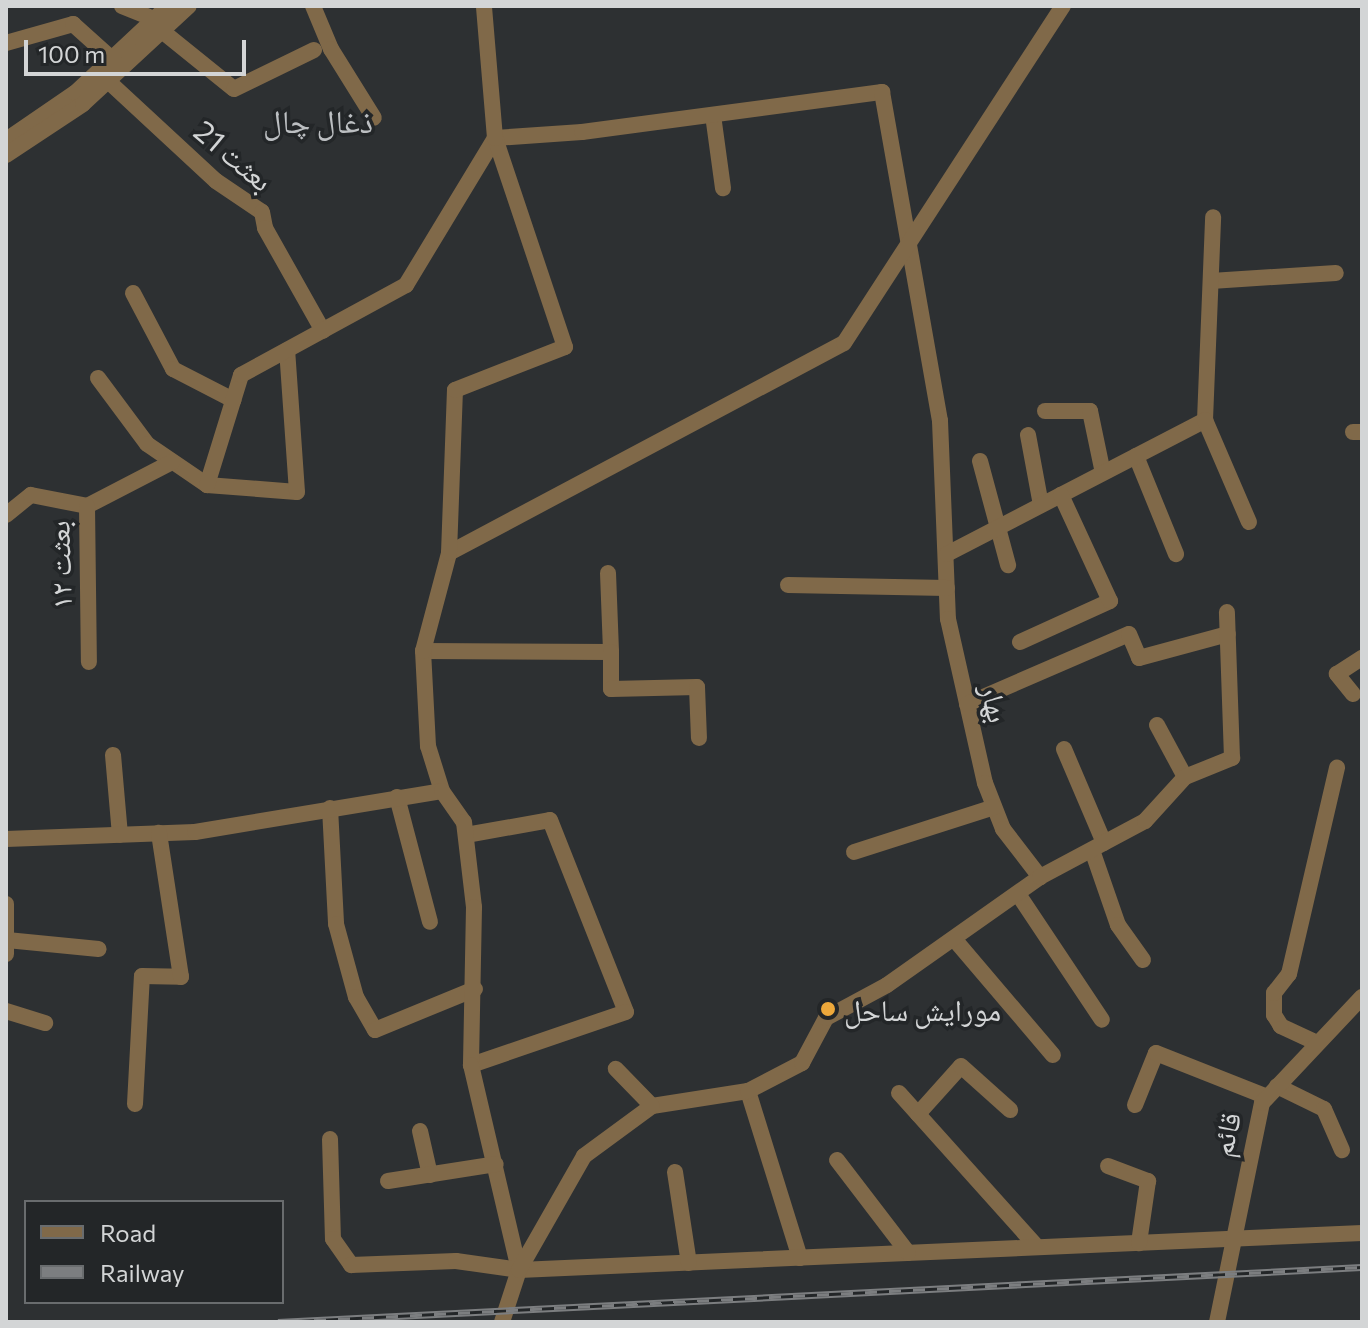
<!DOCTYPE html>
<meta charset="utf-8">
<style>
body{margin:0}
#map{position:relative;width:1368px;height:1328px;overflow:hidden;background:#2d3032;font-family:Commissioner,"Noto Naskh Arabic",sans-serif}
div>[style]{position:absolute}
.minor>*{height:16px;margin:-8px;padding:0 8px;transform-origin:8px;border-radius:8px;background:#806949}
.tertiary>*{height:16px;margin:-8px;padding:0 8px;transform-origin:8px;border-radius:8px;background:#806949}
.rail>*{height:7px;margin-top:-3.5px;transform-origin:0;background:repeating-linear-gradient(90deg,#232628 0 12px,#7c7e80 0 24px);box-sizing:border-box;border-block:2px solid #7c7e80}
.dots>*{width:22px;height:22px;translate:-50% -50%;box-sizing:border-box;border:4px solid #232628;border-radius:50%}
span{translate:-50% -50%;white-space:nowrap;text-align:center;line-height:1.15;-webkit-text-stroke:7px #232628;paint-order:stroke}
.street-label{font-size:30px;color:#d3d5d6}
.poi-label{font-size:30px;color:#d3d5d6}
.left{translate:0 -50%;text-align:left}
.neighbourhood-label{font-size:32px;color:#bcbfc2}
.frame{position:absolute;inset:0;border:8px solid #d3d5d6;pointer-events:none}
.legend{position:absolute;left:24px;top:1200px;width:260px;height:104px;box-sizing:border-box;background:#232628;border:2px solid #696c6e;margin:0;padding:10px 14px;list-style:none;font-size:24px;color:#d3d5d6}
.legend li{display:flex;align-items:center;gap:16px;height:40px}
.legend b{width:40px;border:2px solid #696c6e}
.scale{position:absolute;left:24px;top:40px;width:222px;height:36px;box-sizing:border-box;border:4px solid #d3d5d6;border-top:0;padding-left:10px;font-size:24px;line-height:28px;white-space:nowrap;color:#d3d5d6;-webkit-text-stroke:6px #232628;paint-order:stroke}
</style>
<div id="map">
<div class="minor">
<i style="left:122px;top:6px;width:35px;rotate:22deg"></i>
<i style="left:313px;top:6px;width:47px;rotate:67.3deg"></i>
<i style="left:331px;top:49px;width:81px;rotate:58.1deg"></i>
<i style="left:162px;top:31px;width:92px;rotate:38.9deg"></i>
<i style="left:234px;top:89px;width:89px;rotate:-26deg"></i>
<i style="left:6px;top:43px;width:70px;rotate:-15.8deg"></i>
<i style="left:73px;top:24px;width:52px;rotate:41.9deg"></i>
<i style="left:108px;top:81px;width:147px;rotate:42.8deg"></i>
<i style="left:216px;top:181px;width:55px;rotate:34deg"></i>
<i style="left:262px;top:212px;width:16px;rotate:79deg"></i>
<i style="left:265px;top:228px;width:118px;rotate:60.6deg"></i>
<i style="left:713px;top:115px;width:74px;rotate:82.2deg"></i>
<i style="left:1211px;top:281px;width:125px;rotate:-3.7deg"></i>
<i style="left:133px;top:293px;width:86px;rotate:62.2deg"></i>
<i style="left:173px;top:369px;width:68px;rotate:27.3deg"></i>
<i style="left:98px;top:378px;width:82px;rotate:53.4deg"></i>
<i style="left:147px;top:444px;width:73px;rotate:34.3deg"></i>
<i style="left:207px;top:485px;width:90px;rotate:4.4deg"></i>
<i style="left:297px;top:492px;width:142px;rotate:-94deg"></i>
<i style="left:1045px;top:411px;width:45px"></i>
<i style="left:1090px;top:411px;width:63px;rotate:78.2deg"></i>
<i style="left:1205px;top:420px;width:203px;rotate:-87.7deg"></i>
<i style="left:1353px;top:432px;width:9px"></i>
<i style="left:1028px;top:435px;width:71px;rotate:79.5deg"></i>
<i style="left:1136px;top:456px;width:106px;rotate:67.8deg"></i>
<i style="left:980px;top:461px;width:108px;rotate:74.9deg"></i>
<i style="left:207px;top:485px;width:115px;rotate:-72.8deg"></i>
<i style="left:241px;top:375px;width:188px;rotate:-28.6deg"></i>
<i style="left:406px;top:285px;width:172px;rotate:-58.8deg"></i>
<i style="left:495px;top:138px;width:87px;rotate:-3.9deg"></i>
<i style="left:582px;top:132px;width:303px;rotate:-7.6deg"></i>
<i style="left:882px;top:92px;width:334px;rotate:80deg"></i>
<i style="left:940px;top:421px;width:198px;rotate:87.7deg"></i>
<i style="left:948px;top:619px;width:168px;rotate:77.3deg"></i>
<i style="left:985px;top:783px;width:49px;rotate:68.6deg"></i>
<i style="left:1003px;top:829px;width:61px;rotate:52.4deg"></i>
<i style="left:87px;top:506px;width:96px;rotate:-27.4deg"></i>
<i style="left:6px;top:515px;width:32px;rotate:-39deg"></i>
<i style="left:31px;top:495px;width:57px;rotate:11.1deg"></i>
<i style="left:87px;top:506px;width:156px;rotate:89.3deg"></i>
<i style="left:449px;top:553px;width:447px;rotate:-28deg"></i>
<i style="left:844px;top:343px;width:402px;rotate:-57deg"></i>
<i style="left:947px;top:554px;width:291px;rotate:-27.4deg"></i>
<i style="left:1205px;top:420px;width:111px;rotate:66.7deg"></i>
<i style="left:608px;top:573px;width:79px;rotate:87.8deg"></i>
<i style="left:788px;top:585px;width:159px;rotate:1.1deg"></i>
<i style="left:1020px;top:642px;width:99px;rotate:-24.5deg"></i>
<i style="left:1110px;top:601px;width:117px;rotate:-114.8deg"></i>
<i style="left:423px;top:651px;width:188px;rotate:0.3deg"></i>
<i style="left:611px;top:652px;width:37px;rotate:90deg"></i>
<i style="left:611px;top:689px;width:86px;rotate:-1.3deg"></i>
<i style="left:697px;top:687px;width:51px;rotate:87.8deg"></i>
<i style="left:1353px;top:694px;width:26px;rotate:-129deg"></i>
<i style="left:1337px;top:674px;width:30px;rotate:-33deg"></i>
<i style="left:967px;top:704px;width:176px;rotate:-23.4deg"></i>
<i style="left:1129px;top:634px;width:26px;rotate:67deg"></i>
<i style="left:1139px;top:658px;width:92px;rotate:-15.1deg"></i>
<i style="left:1157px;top:725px;width:59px;rotate:61.7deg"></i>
<i style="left:1064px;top:749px;width:102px;rotate:66.9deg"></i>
<i style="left:113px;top:755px;width:80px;rotate:85deg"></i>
<i style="left:442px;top:791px;width:47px;rotate:-107.3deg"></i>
<i style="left:428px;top:746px;width:95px;rotate:-93deg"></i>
<i style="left:423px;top:651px;width:101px;rotate:-75.1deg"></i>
<i style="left:449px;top:553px;width:163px;rotate:-87.9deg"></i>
<i style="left:455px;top:390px;width:118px;rotate:-21.4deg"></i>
<i style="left:565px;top:347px;width:220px;rotate:-108.5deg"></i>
<i style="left:495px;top:138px;width:132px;rotate:-94.8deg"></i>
<i style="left:397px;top:797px;width:129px;rotate:75.2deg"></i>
<i style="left:330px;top:808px;width:116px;rotate:87deg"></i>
<i style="left:336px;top:924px;width:76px;rotate:74.7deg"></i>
<i style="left:356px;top:997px;width:38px;rotate:60deg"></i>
<i style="left:375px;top:1030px;width:108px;rotate:-22.3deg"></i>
<i style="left:466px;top:835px;width:85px;rotate:-10.1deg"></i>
<i style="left:550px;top:820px;width:206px;rotate:68.4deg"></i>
<i style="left:626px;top:1012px;width:164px;rotate:161.1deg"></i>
<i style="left:6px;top:839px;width:189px;rotate:-2.1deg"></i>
<i style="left:195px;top:832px;width:250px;rotate:-9.4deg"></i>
<i style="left:442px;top:791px;width:38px;rotate:55deg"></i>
<i style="left:464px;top:822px;width:86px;rotate:83.3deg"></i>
<i style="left:474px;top:907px;width:158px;rotate:91.1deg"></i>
<i style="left:471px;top:1065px;width:211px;rotate:76.8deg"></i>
<i style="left:1092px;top:850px;width:79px;rotate:70.9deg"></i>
<i style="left:1118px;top:925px;width:43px;rotate:54.5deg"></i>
<i style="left:854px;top:852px;width:147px;rotate:-17.8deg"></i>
<i style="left:1018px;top:894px;width:151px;rotate:56.3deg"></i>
<i style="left:6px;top:904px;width:50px;rotate:90deg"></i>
<i style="left:7px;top:940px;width:92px;rotate:5.6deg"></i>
<i style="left:955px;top:940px;width:151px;rotate:49.6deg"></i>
<i style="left:6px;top:1011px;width:41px;rotate:17.1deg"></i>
<i style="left:1315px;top:1042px;width:38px;rotate:-155deg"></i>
<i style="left:1281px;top:1026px;width:13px;rotate:-122deg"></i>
<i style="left:1274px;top:1015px;width:22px;rotate:-90deg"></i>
<i style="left:1274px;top:993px;width:24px;rotate:-52deg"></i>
<i style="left:1289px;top:974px;width:212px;rotate:-76.9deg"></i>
<i style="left:1277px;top:1086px;width:52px;rotate:26.1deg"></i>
<i style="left:1324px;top:1109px;width:45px;rotate:66.3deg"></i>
<i style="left:748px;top:1091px;width:175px;rotate:72.7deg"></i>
<i style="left:899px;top:1093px;width:207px;rotate:48.1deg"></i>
<i style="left:135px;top:1104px;width:128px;rotate:-86.9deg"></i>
<i style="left:142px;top:976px;width:39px;rotate:1deg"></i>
<i style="left:181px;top:977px;width:146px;rotate:-98.7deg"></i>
<i style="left:1135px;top:1105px;width:56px;rotate:-68deg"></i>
<i style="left:1156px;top:1053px;width:119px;rotate:21.6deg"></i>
<i style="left:652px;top:1106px;width:97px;rotate:-8.9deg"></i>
<i style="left:748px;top:1091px;width:61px;rotate:-27.4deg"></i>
<i style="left:802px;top:1063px;width:51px;rotate:-61.9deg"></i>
<i style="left:826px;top:1018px;width:69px;rotate:-28.4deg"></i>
<i style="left:887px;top:985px;width:187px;rotate:-35.2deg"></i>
<i style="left:1040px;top:877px;width:119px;rotate:-28.1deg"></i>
<i style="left:1145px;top:821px;width:59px;rotate:-47.7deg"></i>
<i style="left:1185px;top:777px;width:51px;rotate:-22deg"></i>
<i style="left:1232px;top:758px;width:146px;rotate:-92deg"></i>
<i style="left:918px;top:1114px;width:64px;rotate:-48.1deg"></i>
<i style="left:961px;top:1066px;width:66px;rotate:41.9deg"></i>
<i style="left:420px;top:1131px;width:45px;rotate:77.2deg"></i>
<i style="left:330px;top:1139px;width:100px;rotate:88.3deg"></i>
<i style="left:333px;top:1239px;width:32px;rotate:55deg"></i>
<i style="left:351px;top:1265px;width:105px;rotate:-2.2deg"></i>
<i style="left:456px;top:1261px;width:64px;rotate:8.1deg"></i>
<i style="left:519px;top:1270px;width:844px;rotate:-2.51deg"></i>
<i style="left:837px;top:1160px;width:117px;rotate:52.6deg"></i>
<i style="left:1108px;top:1166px;width:43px;rotate:20.6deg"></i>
<i style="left:1148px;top:1181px;width:63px;rotate:98.3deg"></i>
<i style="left:675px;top:1172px;width:92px;rotate:81.3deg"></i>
<i style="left:388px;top:1181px;width:109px;rotate:-8.9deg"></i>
<i style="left:502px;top:1322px;width:55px;rotate:-71.9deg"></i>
<i style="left:519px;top:1270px;width:131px;rotate:-60.3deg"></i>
<i style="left:584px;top:1156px;width:84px;rotate:-36.3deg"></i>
<i style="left:652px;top:1106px;width:52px;rotate:-134.2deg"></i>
</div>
<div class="tertiary">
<i style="left:6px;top:140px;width:83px;rotate:-34.3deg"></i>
<i style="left:75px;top:93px;width:127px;rotate:-43.1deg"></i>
<i style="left:6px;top:155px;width:92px;rotate:-33.5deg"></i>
<i style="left:83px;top:104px;width:144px;rotate:-42.8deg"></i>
<i style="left:1217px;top:1322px;width:224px;rotate:-78.4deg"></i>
<i style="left:1262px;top:1103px;width:146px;rotate:-46.7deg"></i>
</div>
<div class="rail">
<i style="left:278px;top:1322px;width:1085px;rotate:-2.9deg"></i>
</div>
<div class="dots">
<i style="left:828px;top:1009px;background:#eda83b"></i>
</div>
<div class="street-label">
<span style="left:234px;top:155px;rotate:40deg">بعثت 21</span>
<span style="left:59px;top:565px;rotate:-92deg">بعثت ۱۲</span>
<span style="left:996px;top:703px;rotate:77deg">بهار</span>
<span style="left:1225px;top:1134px;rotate:-76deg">قائم</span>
</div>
<div class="poi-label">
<span class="left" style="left:844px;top:1009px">مورایش ساحل</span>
</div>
<div class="neighbourhood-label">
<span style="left:318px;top:120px">ذغال چال</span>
</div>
<div class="frame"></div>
<ul class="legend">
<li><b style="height:10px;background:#806949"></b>Road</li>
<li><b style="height:10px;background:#7c7e80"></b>Railway</li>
</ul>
<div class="scale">100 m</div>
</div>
